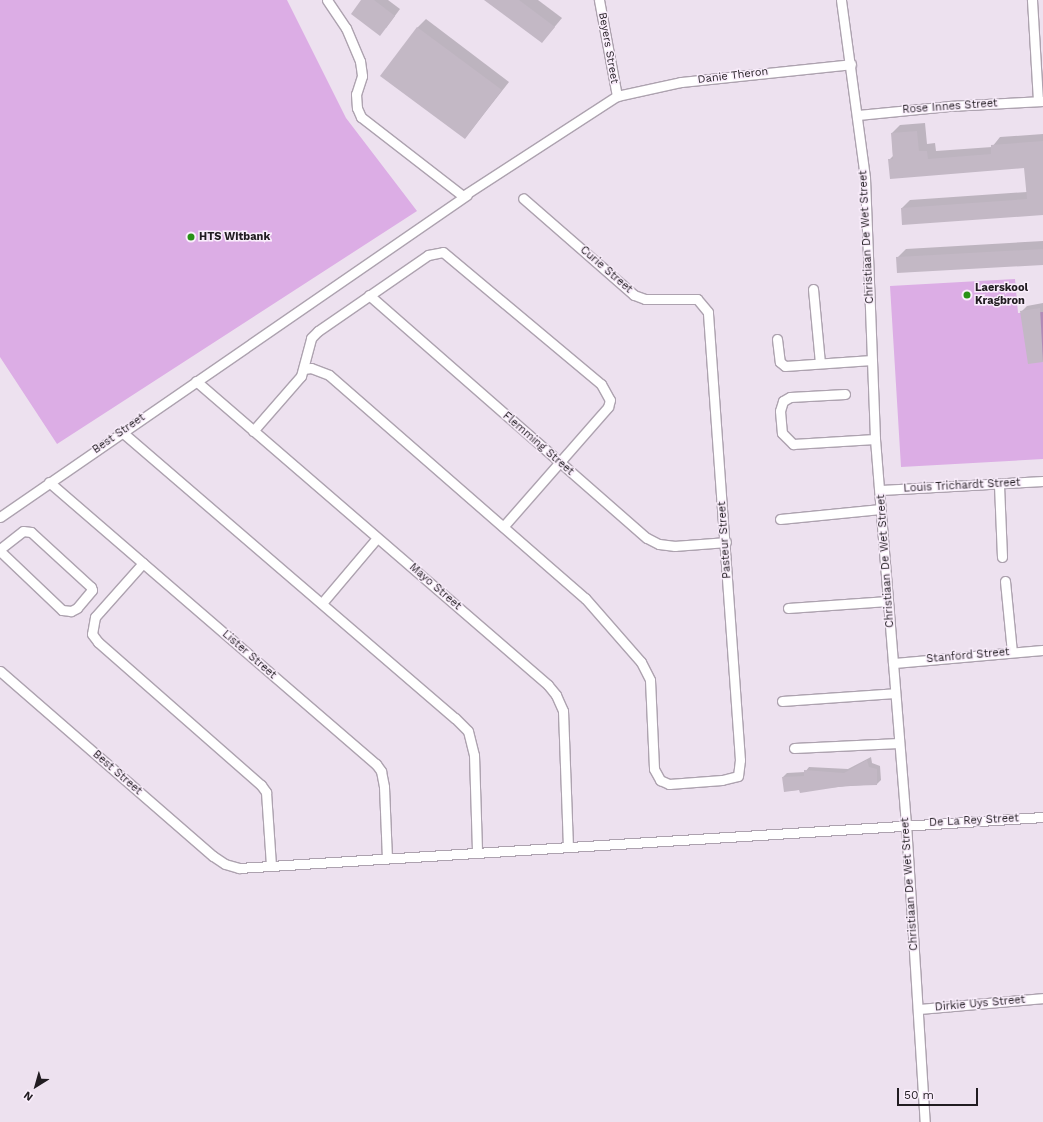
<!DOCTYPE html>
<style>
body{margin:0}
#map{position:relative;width:1043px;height:1122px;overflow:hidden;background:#ede1ef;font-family:"Work Sans",sans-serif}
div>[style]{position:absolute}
.green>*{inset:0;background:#dcade5}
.shadow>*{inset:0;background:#0003}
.building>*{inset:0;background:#c3b8c5}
.roads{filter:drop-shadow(1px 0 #ada2af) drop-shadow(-1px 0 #ada2af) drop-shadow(0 1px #ada2af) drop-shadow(0 -1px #ada2af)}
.street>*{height:9px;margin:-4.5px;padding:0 4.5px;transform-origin:4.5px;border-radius:4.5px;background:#fff}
.dots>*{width:11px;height:11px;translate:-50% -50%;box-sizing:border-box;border:2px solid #faeefc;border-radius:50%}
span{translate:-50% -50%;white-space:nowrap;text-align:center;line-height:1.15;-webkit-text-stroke:3px #faeefc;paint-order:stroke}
.street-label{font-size:11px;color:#211c21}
.poi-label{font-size:11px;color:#211c21;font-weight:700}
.left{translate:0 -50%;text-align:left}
.north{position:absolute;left:16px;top:1066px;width:40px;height:40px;-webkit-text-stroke:3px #faeefc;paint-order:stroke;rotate:217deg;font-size:11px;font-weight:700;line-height:16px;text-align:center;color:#211c21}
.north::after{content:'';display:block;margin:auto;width:14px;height:18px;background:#211c21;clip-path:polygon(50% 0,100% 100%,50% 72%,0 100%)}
.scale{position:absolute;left:897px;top:1088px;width:81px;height:18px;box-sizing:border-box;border:2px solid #211c21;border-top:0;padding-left:5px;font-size:12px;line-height:14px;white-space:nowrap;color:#211c21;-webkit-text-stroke:3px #faeefc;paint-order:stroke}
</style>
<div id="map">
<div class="green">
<i style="clip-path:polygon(0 0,287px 0,346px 118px,417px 211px,57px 444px,0 357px)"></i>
<i style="clip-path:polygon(1015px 279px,1018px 313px,1043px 312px,1043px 459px,901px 467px,890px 286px)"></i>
</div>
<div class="shadow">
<i style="clip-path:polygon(363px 0,388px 0,400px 9px,386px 28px)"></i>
<i style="clip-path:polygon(486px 0,538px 0,562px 18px,542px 42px)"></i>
<i style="clip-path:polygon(426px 19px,509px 82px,465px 138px,417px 28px)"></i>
<i style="clip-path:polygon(925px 123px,927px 144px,935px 143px,936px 151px,992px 147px,1000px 137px,1043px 134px,1043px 214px,902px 208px,910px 200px,1027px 192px,1025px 167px,889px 160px,893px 156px,892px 133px,900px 125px)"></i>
<i style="clip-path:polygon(1043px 241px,1043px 264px,897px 258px,906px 249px)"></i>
<i style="clip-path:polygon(1043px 303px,1043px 361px,1029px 363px,1021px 312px,1027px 306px)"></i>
<i style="clip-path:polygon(871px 757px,872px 763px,880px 766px,881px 780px,877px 784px,785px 791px,783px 777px,787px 773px,805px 772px,809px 767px,848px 769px)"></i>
</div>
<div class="building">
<i style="clip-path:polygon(361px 0,374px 0,395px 16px,380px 36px,351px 14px)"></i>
<i style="clip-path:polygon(484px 0,519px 0,555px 27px,542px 43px)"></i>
<i style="clip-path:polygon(417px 27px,502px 90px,465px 139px,380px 76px)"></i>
<i style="clip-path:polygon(917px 131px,919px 151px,927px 151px,928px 159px,991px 154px,991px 145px,1043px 141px,1043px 215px,902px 225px,901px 208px,1027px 199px,1024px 168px,890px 179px,888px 159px,893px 159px,891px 133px)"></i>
<i style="clip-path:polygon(1043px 249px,1043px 265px,897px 273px,896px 257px)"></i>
<i style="clip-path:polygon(1040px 308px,1043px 362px,1028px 364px,1020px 311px)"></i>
<i style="clip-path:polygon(867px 760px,869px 767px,877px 769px,877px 785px,845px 786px,800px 793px,799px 790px,784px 792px,782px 777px,804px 776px,804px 770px,844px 773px)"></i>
</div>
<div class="roads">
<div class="street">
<i style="left:327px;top:0;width:34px;rotate:56deg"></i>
<i style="left:346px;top:28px;width:36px;rotate:67deg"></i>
<i style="left:360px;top:61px;width:15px;rotate:82deg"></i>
<i style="left:362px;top:76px;width:19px;rotate:108deg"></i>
<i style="left:356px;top:94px;width:14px;rotate:86deg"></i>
<i style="left:357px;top:108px;width:10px;rotate:66deg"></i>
<i style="left:361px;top:117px;width:129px;rotate:37.8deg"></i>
<i style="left:463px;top:196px;width:184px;rotate:-33deg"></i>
<i style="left:617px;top:96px;width:66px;rotate:-12.3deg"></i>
<i style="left:681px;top:82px;width:171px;rotate:-6deg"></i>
<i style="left:599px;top:0;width:98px;rotate:79.4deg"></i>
<i style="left:841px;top:0;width:180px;rotate:82.3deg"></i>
<i style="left:865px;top:178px;width:261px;rotate:87.8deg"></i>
<i style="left:875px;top:439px;width:386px;rotate:85.4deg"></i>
<i style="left:906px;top:824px;width:299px;rotate:86.4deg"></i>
<i style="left:1032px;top:0;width:101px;rotate:86.6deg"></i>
<i style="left:858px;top:115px;width:91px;rotate:-5.6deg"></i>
<i style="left:949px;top:106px;width:94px;rotate:-3deg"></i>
<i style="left:813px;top:289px;width:74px;rotate:84.6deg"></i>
<i style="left:369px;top:295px;width:369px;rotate:41.2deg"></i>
<i style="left:647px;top:538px;width:13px;rotate:27deg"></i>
<i style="left:659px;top:544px;width:16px;rotate:7deg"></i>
<i style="left:675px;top:546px;width:51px;rotate:-4.5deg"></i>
<i style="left:777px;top:339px;width:23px;rotate:83deg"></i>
<i style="left:780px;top:362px;width:6px;rotate:39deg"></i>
<i style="left:785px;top:366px;width:87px;rotate:-3.9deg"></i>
<i style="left:304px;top:369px;width:7px;rotate:-8deg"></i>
<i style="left:311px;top:368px;width:19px;rotate:21deg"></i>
<i style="left:329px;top:375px;width:340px;rotate:41.1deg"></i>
<i style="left:585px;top:598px;width:85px;rotate:48.8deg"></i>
<i style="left:641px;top:662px;width:20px;rotate:63deg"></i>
<i style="left:650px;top:680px;width:89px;rotate:87.4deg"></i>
<i style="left:654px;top:769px;width:13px;rotate:61deg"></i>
<i style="left:660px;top:780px;width:10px;rotate:24deg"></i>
<i style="left:669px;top:784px;width:53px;rotate:-4.3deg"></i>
<i style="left:722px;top:780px;width:16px;rotate:-14deg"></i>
<i style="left:738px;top:776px;width:16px;rotate:-83deg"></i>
<i style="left:740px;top:760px;width:449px;rotate:-94.1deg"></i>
<i style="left:708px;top:312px;width:17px;rotate:-130deg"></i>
<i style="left:697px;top:299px;width:52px;rotate:180deg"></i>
<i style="left:645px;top:299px;width:12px;rotate:-160deg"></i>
<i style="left:634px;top:295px;width:147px;rotate:-138.9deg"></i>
<i style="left:196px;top:381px;width:465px;rotate:40.8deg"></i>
<i style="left:548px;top:685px;width:13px;rotate:51deg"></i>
<i style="left:556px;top:695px;width:17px;rotate:66deg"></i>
<i style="left:563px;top:711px;width:135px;rotate:87.9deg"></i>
<i style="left:845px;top:394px;width:55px;rotate:176.9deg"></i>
<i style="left:790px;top:397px;width:8px;rotate:150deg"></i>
<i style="left:783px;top:401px;width:10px;rotate:107deg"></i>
<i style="left:780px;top:411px;width:22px;rotate:85deg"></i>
<i style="left:782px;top:433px;width:16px;rotate:45deg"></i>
<i style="left:793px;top:444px;width:82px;rotate:-3.5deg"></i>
<i style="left:253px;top:431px;width:73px;rotate:-48.9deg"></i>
<i style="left:301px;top:376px;width:39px;rotate:-75deg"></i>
<i style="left:311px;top:338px;width:10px;rotate:-45deg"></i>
<i style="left:318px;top:331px;width:134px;rotate:-34.6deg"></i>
<i style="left:428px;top:255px;width:15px;rotate:-11deg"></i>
<i style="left:443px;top:252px;width:206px;rotate:39.9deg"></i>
<i style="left:601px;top:384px;width:18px;rotate:61deg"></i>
<i style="left:610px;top:400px;width:7px;rotate:106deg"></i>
<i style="left:608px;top:407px;width:159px;rotate:131.2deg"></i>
<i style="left:122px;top:432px;width:439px;rotate:40.7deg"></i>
<i style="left:455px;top:718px;width:18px;rotate:45deg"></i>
<i style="left:468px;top:731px;width:25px;rotate:76deg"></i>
<i style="left:474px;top:755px;width:97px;rotate:88.2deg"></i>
<i style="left:49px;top:482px;width:432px;rotate:40.8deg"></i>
<i style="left:376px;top:764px;width:9px;rotate:54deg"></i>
<i style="left:381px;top:771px;width:16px;rotate:79deg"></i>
<i style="left:384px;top:787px;width:71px;rotate:87.6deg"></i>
<i style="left:999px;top:485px;width:72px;rotate:87.6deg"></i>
<i style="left:881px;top:490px;width:162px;rotate:-3.2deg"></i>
<i style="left:0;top:517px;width:567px;rotate:-34.59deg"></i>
<i style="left:780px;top:519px;width:101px;rotate:-5.7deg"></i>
<i style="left:0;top:549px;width:29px;rotate:-38deg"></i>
<i style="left:23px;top:531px;width:8px;rotate:7deg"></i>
<i style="left:31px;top:532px;width:81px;rotate:42.5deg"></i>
<i style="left:91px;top:587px;width:3px;rotate:72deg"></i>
<i style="left:92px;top:590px;width:23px;rotate:130deg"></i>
<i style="left:77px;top:608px;width:7px;rotate:153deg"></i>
<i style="left:71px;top:611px;width:9px;rotate:-174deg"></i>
<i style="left:62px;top:610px;width:86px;rotate:-136.4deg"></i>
<i style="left:143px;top:563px;width:72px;rotate:131.6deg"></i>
<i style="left:95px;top:617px;width:17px;rotate:100deg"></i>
<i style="left:92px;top:634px;width:10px;rotate:53deg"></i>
<i style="left:98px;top:642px;width:217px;rotate:41.3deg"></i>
<i style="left:261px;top:785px;width:9px;rotate:54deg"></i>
<i style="left:266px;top:792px;width:74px;rotate:86.1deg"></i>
<i style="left:1005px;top:581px;width:71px;rotate:84.4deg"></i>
<i style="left:322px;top:603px;width:85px;rotate:-49.8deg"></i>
<i style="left:788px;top:608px;width:100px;rotate:-4deg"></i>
<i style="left:893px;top:663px;width:151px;rotate:-5deg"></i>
<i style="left:0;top:671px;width:282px;rotate:41deg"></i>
<i style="left:213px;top:856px;width:14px;rotate:34deg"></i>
<i style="left:225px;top:864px;width:15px;rotate:16deg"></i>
<i style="left:239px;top:868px;width:806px;rotate:-3.63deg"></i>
<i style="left:782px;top:701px;width:113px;rotate:-4deg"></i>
<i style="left:794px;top:748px;width:105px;rotate:-2.7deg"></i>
<i style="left:918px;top:1009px;width:125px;rotate:-5deg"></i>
</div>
</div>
<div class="dots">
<i style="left:191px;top:237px;background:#299217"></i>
<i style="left:967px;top:295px;background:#299217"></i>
</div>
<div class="street-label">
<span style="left:608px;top:48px;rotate:80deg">Beyers Street</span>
<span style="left:733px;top:76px;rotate:-7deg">Danie Theron</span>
<span style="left:950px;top:107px;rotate:-4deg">Rose Innes Street</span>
<span style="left:867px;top:237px;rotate:-93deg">Christiaan De Wet Street</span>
<span style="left:606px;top:270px;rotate:41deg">Curie Street</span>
<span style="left:119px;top:434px;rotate:-35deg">Best Street</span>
<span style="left:538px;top:444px;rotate:41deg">Flemming Street</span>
<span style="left:962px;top:486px;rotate:-3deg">Louis Trichardt Street</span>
<span style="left:725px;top:540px;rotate:-94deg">Pasteur Street</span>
<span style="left:886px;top:561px;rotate:-94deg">Christiaan De Wet Street</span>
<span style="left:435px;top:587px;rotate:41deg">Mayo Street</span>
<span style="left:249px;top:655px;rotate:41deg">Lister Street</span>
<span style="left:968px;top:656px;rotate:-5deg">Stanford Street</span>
<span style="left:117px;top:773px;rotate:41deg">Best Street</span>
<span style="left:974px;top:821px;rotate:-3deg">De La Rey Street</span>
<span style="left:910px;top:884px;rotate:-94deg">Christiaan De Wet Street</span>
<span style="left:980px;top:1004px;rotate:-5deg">Dirkie Uys Street</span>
</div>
<div class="poi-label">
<span class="left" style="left:199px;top:237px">HTS Witbank</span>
<span class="left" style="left:975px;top:295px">Laerskool<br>Kragbron</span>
</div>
<div class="north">N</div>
<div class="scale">50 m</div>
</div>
